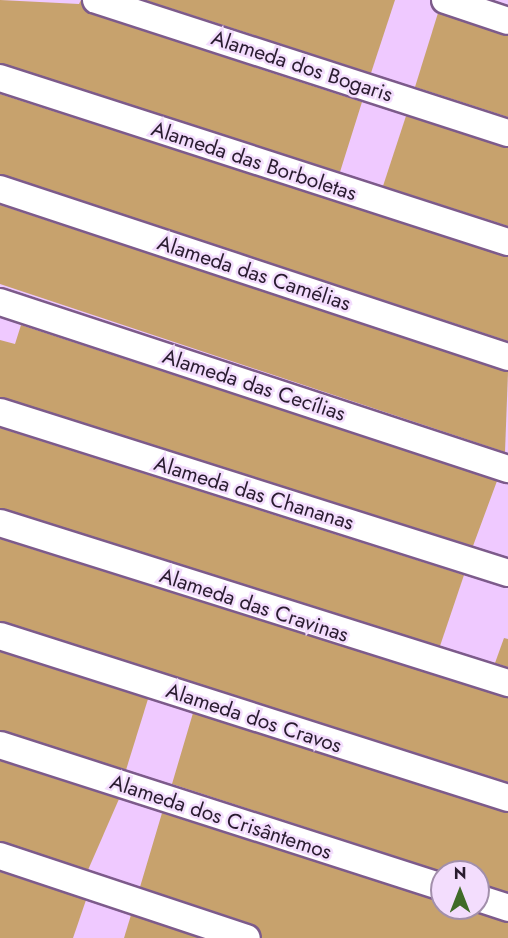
<!DOCTYPE html>
<meta charset="utf-8">
<style>
body{margin:0}
#map{position:relative;width:508px;height:938px;overflow:hidden;background:#efc9ff;font-family:Jost,sans-serif}
div>[style]{position:absolute}
.building>*{inset:0;background:#c7a26d}
.roads{filter:drop-shadow(2px 0 #7d5b8b) drop-shadow(-2px 0 #7d5b8b) drop-shadow(0 2px #7d5b8b) drop-shadow(0 -2px #7d5b8b)}
.street>*{height:26px;margin:-13px;padding:0 13px;transform-origin:13px;border-radius:13px;background:#fff}
span{translate:-50% -50%;white-space:nowrap;text-align:center;line-height:1.15;-webkit-text-stroke:5px #f3ddfd;paint-order:stroke}
.street-label{font-size:21px;color:#291b2f}
.north{position:absolute;left:430px;top:860px;width:60px;height:60px;box-sizing:border-box;background:#f3ddfd;border:2px solid #a28fab;border-radius:50%;rotate:0deg;font-size:16px;font-weight:700;line-height:24px;text-align:center;color:#291b2f}
.north::after{content:'';display:block;margin:auto;width:21px;height:27px;background:#406b28;clip-path:polygon(50% 0,100% 100%,50% 72%,0 100%)}
</style>
<div id="map">
<div class="building">
<i style="clip-path:polygon(0 0,79px 4px,81px 0,91px 14px,362px 102px,340px 172px,0 63px)"></i>
<i style="clip-path:polygon(145px 0,395px 0,371px 73px)"></i>
<i style="clip-path:polygon(438px 13px,508px 36px,508px 117px,415px 87px)"></i>
<i style="clip-path:polygon(0 94px,508px 257px,508px 341px,0 174px)"></i>
<i style="clip-path:polygon(406px 116px,508px 148px,508px 226px,383px 186px)"></i>
<i style="clip-path:polygon(0 205px,508px 372px,505px 452px,0 284px)"></i>
<i style="clip-path:polygon(21px 325px,497px 481px,473px 546px,0 397px,0 340px,15px 344px)"></i>
<i style="clip-path:polygon(0 428px,464px 575px,440px 646px,0 508px)"></i>
<i style="clip-path:polygon(0 539px,508px 698px,508px 782px,0 621px)"></i>
<i style="clip-path:polygon(504px 638px,508px 639px,508px 667px,495px 663px)"></i>
<i style="clip-path:polygon(0 652px,148px 699px,126px 770px,0 730px)"></i>
<i style="clip-path:polygon(193px 713px,508px 813px,508px 892px,478px 883px,478px 872px,444px 872px,172px 784px)"></i>
<i style="clip-path:polygon(0 761px,119px 799px,88px 870px,0 841px)"></i>
<i style="clip-path:polygon(162px 813px,442px 902px,442px 908px,467px 908px,508px 923px,508px 938px,262px 938px,252px 924px,140px 887px)"></i>
<i style="clip-path:polygon(0 872px,86px 900px,73px 938px,0 938px)"></i>
<i style="clip-path:polygon(131px 915px,199px 938px,124px 938px)"></i>
</div>
<div class="roads">
<div class="street">
<i style="left:96px;top:0;width:433px;rotate:17.9deg"></i>
<i style="left:445px;top:0;width:66px;rotate:18.4deg"></i>
<i style="left:0;top:78px;width:534px;rotate:17.89deg"></i>
<i style="left:0;top:189px;width:535px;rotate:18.3deg"></i>
<i style="left:0;top:302px;width:535px;rotate:18.2deg"></i>
<i style="left:0;top:412px;width:533px;rotate:17.58deg"></i>
<i style="left:0;top:523px;width:533px;rotate:17.48deg"></i>
<i style="left:0;top:636px;width:533px;rotate:17.69deg"></i>
<i style="left:0;top:745px;width:464px;rotate:17.8deg"></i>
<i style="left:0;top:856px;width:260px;rotate:18.4deg"></i>
<i style="left:478px;top:898px;width:32px;rotate:18deg"></i>
</div>
</div>
<div class="street-label">
<span style="left:302px;top:66px;rotate:18deg">Alameda dos Bogaris</span>
<span style="left:254px;top:161px;rotate:18deg">Alameda das Borboletas</span>
<span style="left:254px;top:273px;rotate:18deg">Alameda das Camélias</span>
<span style="left:254px;top:385px;rotate:18deg">Alameda das Cecílias</span>
<span style="left:254px;top:493px;rotate:17deg">Alameda das Chananas</span>
<span style="left:254px;top:605px;rotate:18deg">Alameda das Cravinas</span>
<span style="left:254px;top:718px;rotate:18deg">Alameda dos Cravos</span>
<span style="left:221px;top:817px;rotate:18deg">Alameda dos Crisântemos</span>
</div>
<div class="north">N</div>
</div>
